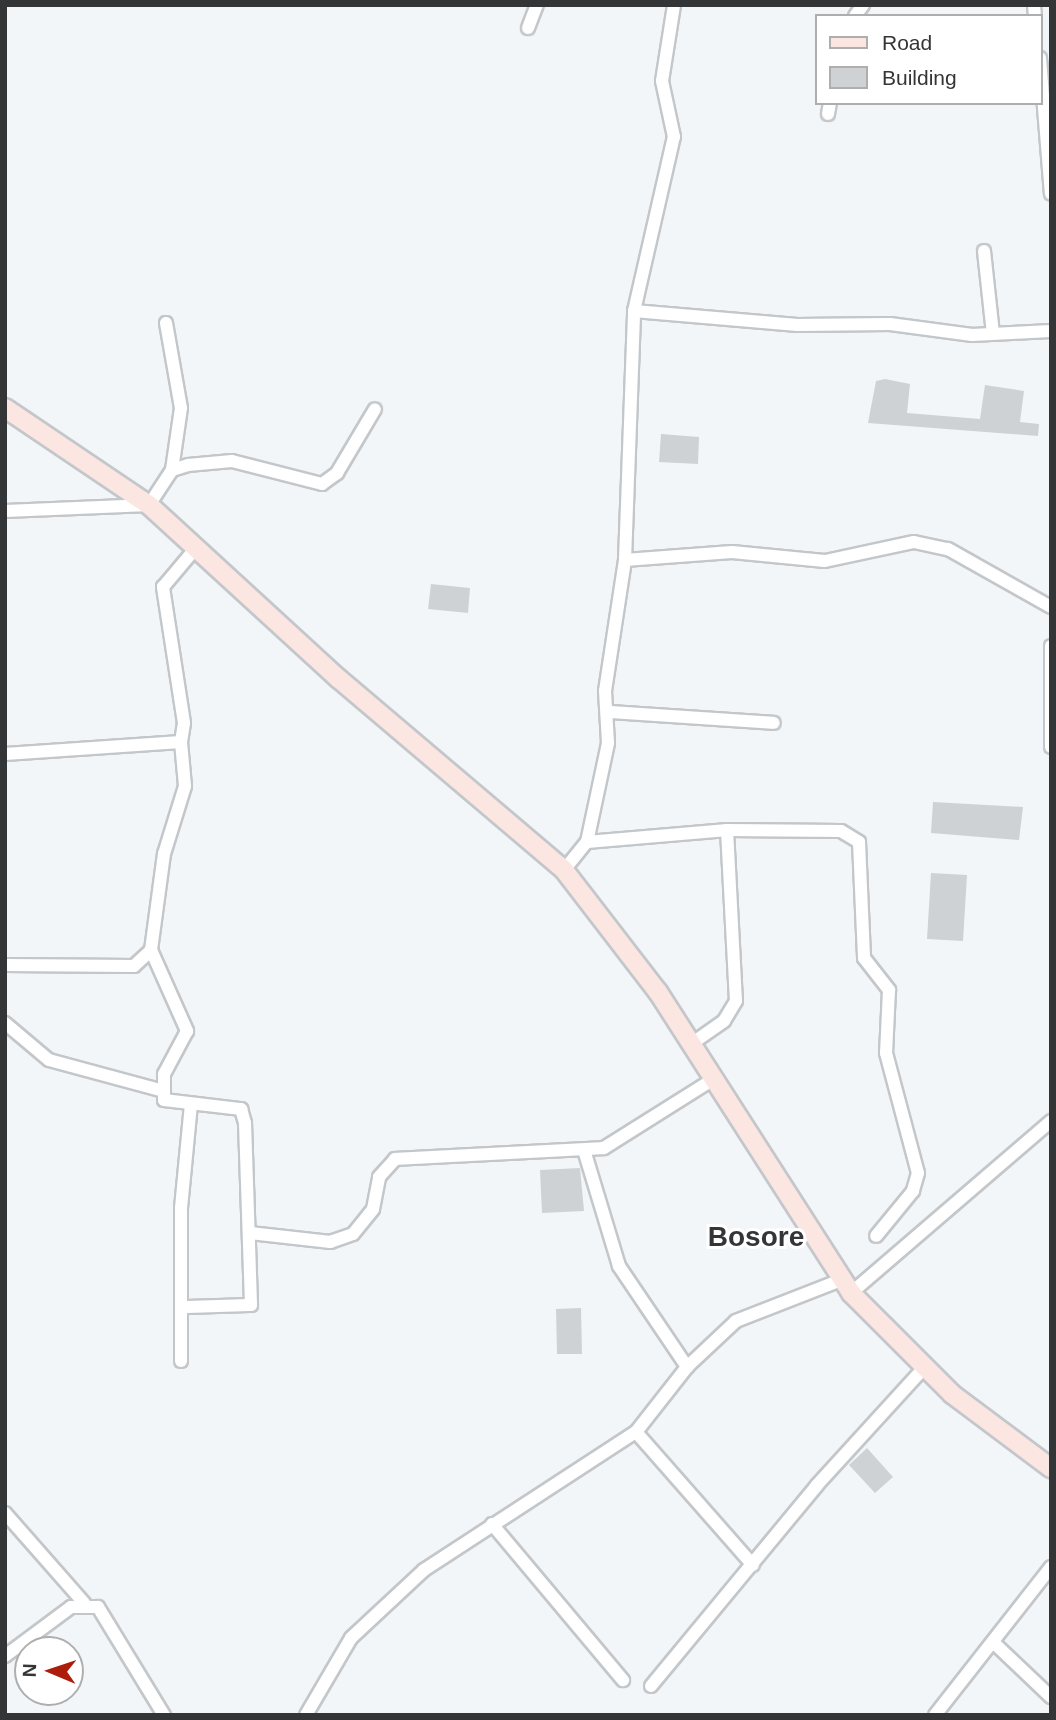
<!DOCTYPE html>
<style>
body{margin:0}
#map{position:relative;width:1056px;height:1720px;overflow:hidden;background:#f2f6f9;font-family:Helvetica,sans-serif}
div>[style]{position:absolute}
.building>*{inset:0;background:#cfd2d5}
.roads{filter:drop-shadow(2px 0 #c4c7ca) drop-shadow(-2px 0 #c4c7ca) drop-shadow(0 2px #c4c7ca) drop-shadow(0 -2px #c4c7ca)}
.street>*{height:12px;margin:-6px;padding:0 6px;transform-origin:6px;border-radius:6px;background:#fff}
.secondary>*{height:18px;margin:-9px;padding:0 9px;transform-origin:9px;border-radius:9px;background:#fbe6e2}
span{translate:-50% -50%;white-space:nowrap;text-align:center;line-height:1.15;-webkit-text-stroke:6px #fff;paint-order:stroke}
.quarter-label{font-size:28px;color:#343537;font-weight:700}
.frame{position:absolute;inset:0;border:7px solid #343537;pointer-events:none}
.legend{position:absolute;left:815px;top:14px;width:228px;height:91px;box-sizing:border-box;background:#fff;border:2px solid #aeaeaf;margin:0;padding:9px 12px;list-style:none;font-size:21px;color:#343537}
.legend li{display:flex;align-items:center;gap:14px;height:35px}
.legend b{width:35px;border:2px solid #aeaeaf}
.north{position:absolute;left:14px;top:1636px;width:70px;height:70px;box-sizing:border-box;background:#fff;border:2px solid #aeaeaf;border-radius:50%;rotate:272deg;font-size:19px;font-weight:700;line-height:28px;text-align:center;color:#343537}
.north::after{content:'';display:block;margin:auto;width:24px;height:32px;background:#ac1d0b;clip-path:polygon(50% 0,100% 100%,50% 72%,0 100%)}
</style>
<div id="map">
<div class="building">
<i style="clip-path:polygon(885px 379px,910px 384px,907px 413px,980px 419px,985px 385px,1024px 391px,1020px 422px,1039px 424px,1038px 436px,868px 423px,876px 381px)"></i>
<i style="clip-path:polygon(661px 434px,699px 437px,698px 464px,659px 462px)"></i>
<i style="clip-path:polygon(431px 584px,470px 588px,468px 613px,428px 609px)"></i>
<i style="clip-path:polygon(933px 802px,1023px 807px,1019px 840px,931px 833px)"></i>
<i style="clip-path:polygon(931px 873px,967px 875px,963px 941px,927px 939px)"></i>
<i style="clip-path:polygon(580px 1168px,584px 1211px,542px 1213px,540px 1170px)"></i>
<i style="clip-path:polygon(581px 1308px,582px 1354px,557px 1354px,556px 1309px)"></i>
<i style="clip-path:polygon(867px 1448px,893px 1477px,875px 1493px,849px 1465px)"></i>
</div>
<div class="roads">
<div class="street">
<i style="left:1034px;top:5px;width:11px;rotate:85deg"></i>
<i style="left:855px;top:16px;width:14px;rotate:-54deg"></i>
<i style="left:528px;top:28px;width:25px;rotate:-69deg"></i>
<i style="left:1040px;top:58px;width:136px;rotate:85.4deg"></i>
<i style="left:828px;top:114px;width:11px;rotate:-80deg"></i>
<i style="left:984px;top:251px;width:83px;rotate:83.8deg"></i>
<i style="left:634px;top:311px;width:179px;rotate:-77.1deg"></i>
<i style="left:674px;top:137px;width:57px;rotate:-102.1deg"></i>
<i style="left:662px;top:81px;width:77px;rotate:-81deg"></i>
<i style="left:166px;top:323px;width:86px;rotate:80deg"></i>
<i style="left:181px;top:408px;width:63px;rotate:98.3deg"></i>
<i style="left:5px;top:511px;width:144px;rotate:-2.4deg"></i>
<i style="left:149px;top:505px;width:42px;rotate:-56.7deg"></i>
<i style="left:172px;top:470px;width:17px;rotate:-17deg"></i>
<i style="left:188px;top:465px;width:44px;rotate:-5.2deg"></i>
<i style="left:232px;top:461px;width:93px;rotate:14.3deg"></i>
<i style="left:322px;top:484px;width:19px;rotate:-36deg"></i>
<i style="left:337px;top:473px;width:74px;rotate:-59.3deg"></i>
<i style="left:625px;top:560px;width:107px;rotate:-4.3deg"></i>
<i style="left:732px;top:552px;width:93px;rotate:5.5deg"></i>
<i style="left:825px;top:561px;width:91px;rotate:-12.1deg"></i>
<i style="left:914px;top:542px;width:35px;rotate:12deg"></i>
<i style="left:948px;top:549px;width:118px;rotate:29.4deg"></i>
<i style="left:1051px;top:646px;width:101px;rotate:90deg"></i>
<i style="left:609px;top:712px;width:165px;rotate:3.8deg"></i>
<i style="left:5px;top:754px;width:176px;rotate:-3.9deg"></i>
<i style="left:181px;top:742px;width:19px;rotate:-81deg"></i>
<i style="left:184px;top:723px;width:138px;rotate:-98.8deg"></i>
<i style="left:163px;top:587px;width:50px;rotate:-49.9deg"></i>
<i style="left:727px;top:830px;width:114px;rotate:0.5deg"></i>
<i style="left:841px;top:831px;width:21px;rotate:31deg"></i>
<i style="left:859px;top:842px;width:116px;rotate:87.5deg"></i>
<i style="left:864px;top:958px;width:41px;rotate:52deg"></i>
<i style="left:889px;top:990px;width:63px;rotate:92.7deg"></i>
<i style="left:886px;top:1053px;width:124px;rotate:75.1deg"></i>
<i style="left:918px;top:1173px;width:19px;rotate:106deg"></i>
<i style="left:913px;top:1191px;width:58px;rotate:129.4deg"></i>
<i style="left:587px;top:842px;width:141px;rotate:-4.9deg"></i>
<i style="left:727px;top:830px;width:171px;rotate:87deg"></i>
<i style="left:736px;top:1001px;width:23px;rotate:121deg"></i>
<i style="left:724px;top:1021px;width:39px;rotate:145deg"></i>
<i style="left:564px;top:870px;width:36px;rotate:-51deg"></i>
<i style="left:587px;top:842px;width:101px;rotate:-78deg"></i>
<i style="left:608px;top:743px;width:52px;rotate:-93.3deg"></i>
<i style="left:605px;top:691px;width:133px;rotate:-81.3deg"></i>
<i style="left:625px;top:560px;width:249px;rotate:-87.9deg"></i>
<i style="left:634px;top:311px;width:164px;rotate:4.9deg"></i>
<i style="left:797px;top:325px;width:93px;rotate:-0.6deg"></i>
<i style="left:890px;top:324px;width:83px;rotate:7.6deg"></i>
<i style="left:972px;top:335px;width:79px;rotate:-2.9deg"></i>
<i style="left:151px;top:950px;width:89px;rotate:66deg"></i>
<i style="left:187px;top:1031px;width:49px;rotate:118.1deg"></i>
<i style="left:164px;top:1074px;width:26px;rotate:90deg"></i>
<i style="left:164px;top:1100px;width:78px;rotate:6.7deg"></i>
<i style="left:241px;top:1109px;width:15px;rotate:74deg"></i>
<i style="left:245px;top:1123px;width:182px;rotate:88.1deg"></i>
<i style="left:251px;top:1305px;width:66px;rotate:178.3deg"></i>
<i style="left:5px;top:965px;width:129px;rotate:0.4deg"></i>
<i style="left:134px;top:966px;width:23px;rotate:-43deg"></i>
<i style="left:151px;top:950px;width:97px;rotate:-82.3deg"></i>
<i style="left:164px;top:854px;width:71px;rotate:-72.8deg"></i>
<i style="left:185px;top:786px;width:44px;rotate:-95.2deg"></i>
<i style="left:5px;top:1023px;width:57px;rotate:40.1deg"></i>
<i style="left:49px;top:1060px;width:115px;rotate:15.1deg"></i>
<i style="left:584px;top:1150px;width:121px;rotate:73.2deg"></i>
<i style="left:619px;top:1266px;width:122px;rotate:56deg"></i>
<i style="left:250px;top:1233px;width:81px;rotate:6.4deg"></i>
<i style="left:330px;top:1242px;width:24px;rotate:-19deg"></i>
<i style="left:353px;top:1234px;width:32px;rotate:-51deg"></i>
<i style="left:373px;top:1209px;width:33px;rotate:-79deg"></i>
<i style="left:379px;top:1177px;width:24px;rotate:-48deg"></i>
<i style="left:395px;top:1159px;width:209px;rotate:-3deg"></i>
<i style="left:604px;top:1148px;width:131px;rotate:-32.2deg"></i>
<i style="left:851px;top:1293px;width:264px;rotate:-40.7deg"></i>
<i style="left:181px;top:1361px;width:153px;rotate:-90deg"></i>
<i style="left:181px;top:1208px;width:103px;rotate:-84.5deg"></i>
<i style="left:636px;top:1432px;width:177px;rotate:48.7deg"></i>
<i style="left:5px;top:1513px;width:120px;rotate:48.7deg"></i>
<i style="left:492px;top:1524px;width:204px;rotate:50deg"></i>
<i style="left:993px;top:1642px;width:80px;rotate:43.5deg"></i>
<i style="left:5px;top:1656px;width:82px;rotate:-36.6deg"></i>
<i style="left:71px;top:1607px;width:27px"></i>
<i style="left:98px;top:1607px;width:127px;rotate:58.6deg"></i>
<i style="left:651px;top:1686px;width:261px;rotate:-50.4deg"></i>
<i style="left:817px;top:1485px;width:159px;rotate:-47.6deg"></i>
<i style="left:306px;top:1715px;width:89px;rotate:-59.7deg"></i>
<i style="left:351px;top:1638px;width:100px;rotate:-43deg"></i>
<i style="left:424px;top:1570px;width:253px;rotate:-33.1deg"></i>
<i style="left:636px;top:1432px;width:83px;rotate:-51.9deg"></i>
<i style="left:687px;top:1367px;width:67px;rotate:-43.2deg"></i>
<i style="left:736px;top:1321px;width:116px;rotate:-21.3deg"></i>
<i style="left:935px;top:1715px;width:188px;rotate:-51.9deg"></i>
</div>
<div class="secondary">
<i style="left:5px;top:408px;width:174px;rotate:34deg"></i>
<i style="left:149px;top:505px;width:258px;rotate:42.5deg"></i>
<i style="left:339px;top:679px;width:295px;rotate:40.3deg"></i>
<i style="left:564px;top:870px;width:154px;rotate:52.4deg"></i>
<i style="left:658px;top:992px;width:358px;rotate:57.3deg"></i>
<i style="left:851px;top:1293px;width:143px;rotate:45deg"></i>
<i style="left:952px;top:1394px;width:124px;rotate:36.8deg"></i>
</div>
</div>
<div class="quarter-label">
<span style="left:756px;top:1237px">Bosore</span>
</div>
<div class="frame"></div>
<ul class="legend">
<li><b style="height:9px;background:#fbe6e2"></b>Road</li>
<li><b style="height:19px;background:#cfd2d5"></b>Building</li>
</ul>
<div class="north">N</div>
</div>
